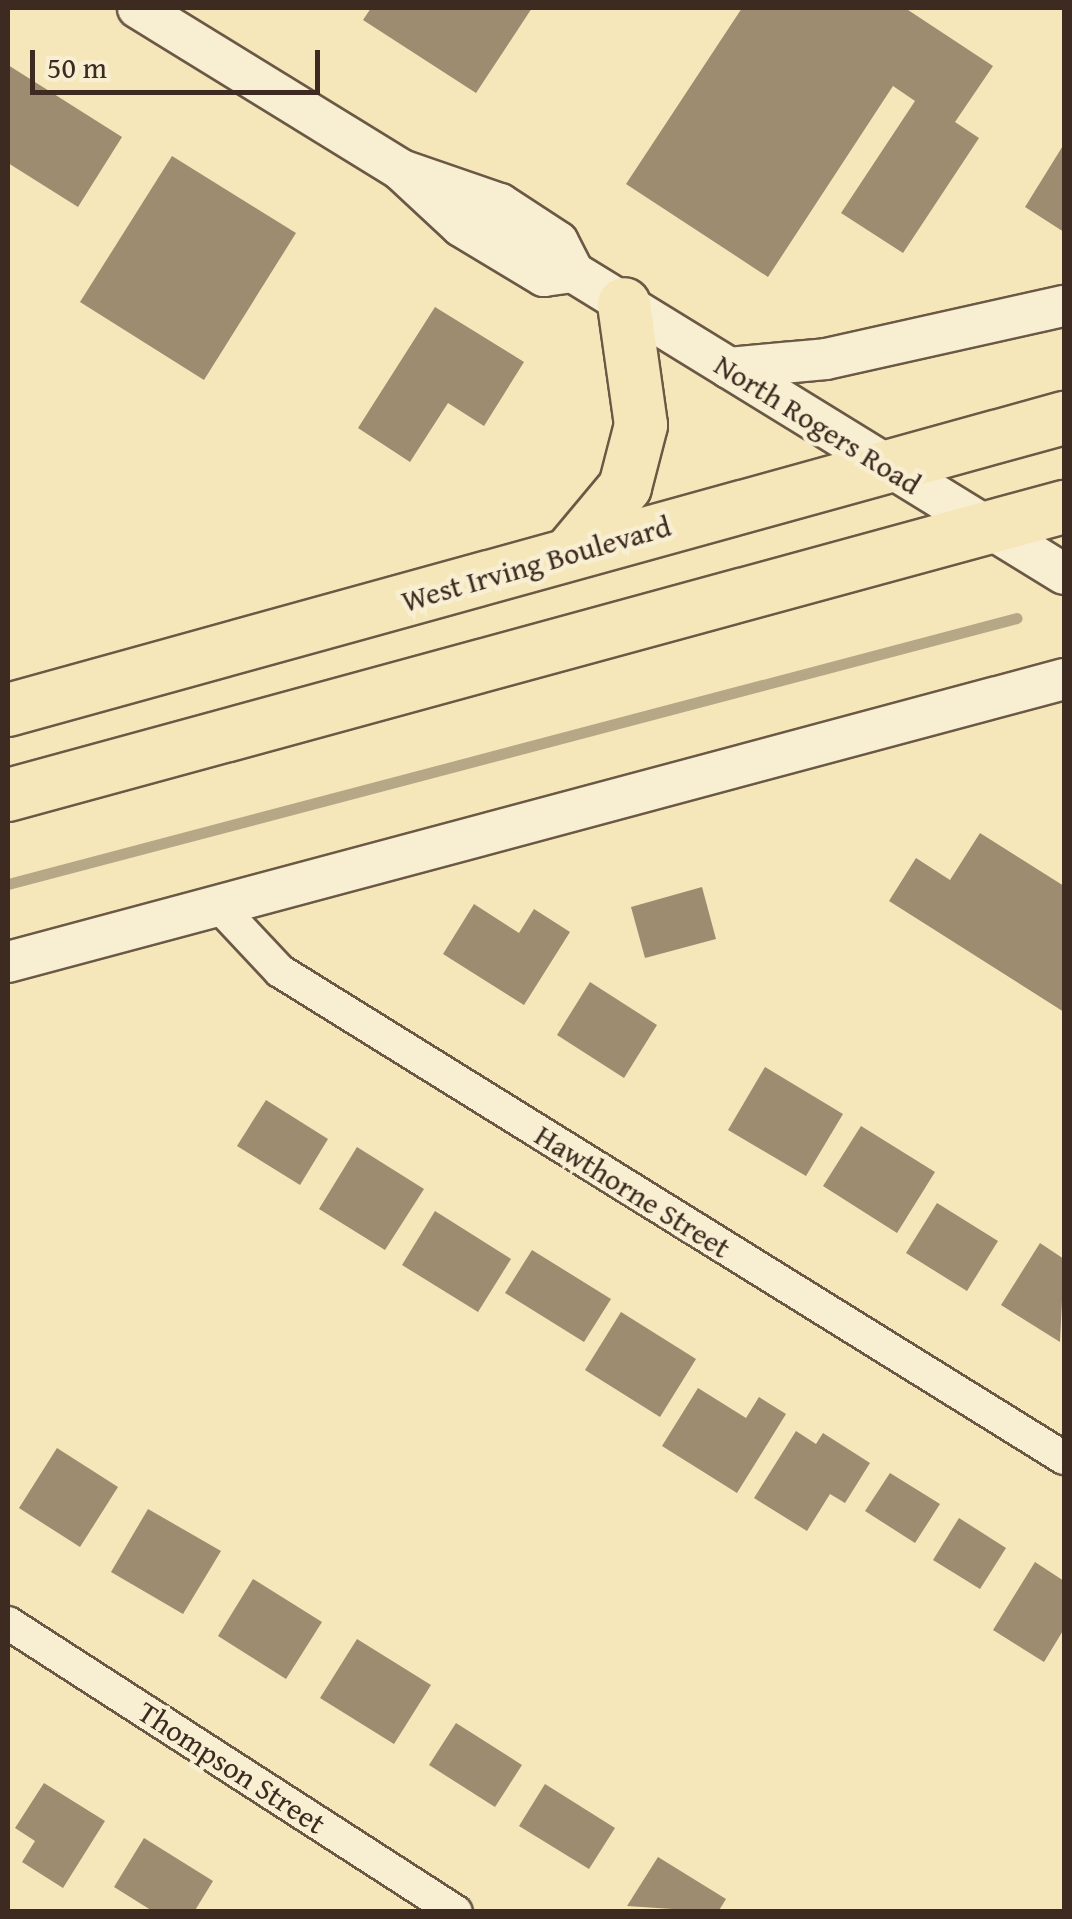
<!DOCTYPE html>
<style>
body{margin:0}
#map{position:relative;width:1072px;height:1919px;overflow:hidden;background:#f5e7ba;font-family:"Gentium Book Plus",serif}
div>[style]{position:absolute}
.stream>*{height:11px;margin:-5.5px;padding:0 5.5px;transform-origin:5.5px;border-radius:5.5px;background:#b6a786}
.building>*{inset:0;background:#9d8c70}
.roads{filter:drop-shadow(2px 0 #6b5946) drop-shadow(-2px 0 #6b5946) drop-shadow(0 2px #6b5946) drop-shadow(0 -2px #6b5946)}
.minor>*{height:32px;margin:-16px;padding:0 16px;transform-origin:16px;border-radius:16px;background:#f8efd2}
.tertiary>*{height:40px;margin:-20px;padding:0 20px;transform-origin:20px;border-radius:20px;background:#f8efd2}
.primary>*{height:52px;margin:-26px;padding:0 26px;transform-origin:26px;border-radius:26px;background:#f5e7ba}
span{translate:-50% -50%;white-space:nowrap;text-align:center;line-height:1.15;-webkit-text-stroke:9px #f8efd2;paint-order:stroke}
.street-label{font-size:30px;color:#3d2a20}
.frame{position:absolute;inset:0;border:10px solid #3d2a20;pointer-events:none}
.scale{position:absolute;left:30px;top:50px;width:290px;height:45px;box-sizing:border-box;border:5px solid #3d2a20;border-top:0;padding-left:12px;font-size:30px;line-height:35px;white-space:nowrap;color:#3d2a20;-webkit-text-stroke:8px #f8efd2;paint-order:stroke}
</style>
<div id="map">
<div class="stream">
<i style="left:8px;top:884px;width:1043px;rotate:-14.77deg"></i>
</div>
<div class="building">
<i style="clip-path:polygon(371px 8px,532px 8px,476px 93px,363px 20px)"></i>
<i style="clip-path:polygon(742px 8px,905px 8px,993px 66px,955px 122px,979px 138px,903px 253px,841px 213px,915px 101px,893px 86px,768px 277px,626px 184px)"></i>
<i style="clip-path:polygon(8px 65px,122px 137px,78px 207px,8px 163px)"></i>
<i style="clip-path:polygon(1064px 144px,1064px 232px,1025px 207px)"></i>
<i style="clip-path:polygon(172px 156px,296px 233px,204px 380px,80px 302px)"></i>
<i style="clip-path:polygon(435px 307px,524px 362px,484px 426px,448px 403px,410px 462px,358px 428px)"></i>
<i style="clip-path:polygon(980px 833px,1064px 886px,1064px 1012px,889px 901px,916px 858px,950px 880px)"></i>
<i style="clip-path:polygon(702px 887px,716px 939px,645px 958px,631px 907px)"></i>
<i style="clip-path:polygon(474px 904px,519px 933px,534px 909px,570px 932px,524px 1005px,443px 954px)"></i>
<i style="clip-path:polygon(590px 982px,657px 1025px,624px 1078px,557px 1035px)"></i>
<i style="clip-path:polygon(765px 1067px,843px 1114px,806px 1176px,728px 1130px)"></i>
<i style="clip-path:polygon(266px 1100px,328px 1139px,300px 1185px,237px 1146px)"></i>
<i style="clip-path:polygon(861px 1126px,935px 1172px,897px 1233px,823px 1186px)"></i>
<i style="clip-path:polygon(357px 1147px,424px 1189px,385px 1250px,319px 1209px)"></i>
<i style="clip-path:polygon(937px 1203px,998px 1241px,967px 1291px,906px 1253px)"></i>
<i style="clip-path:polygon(435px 1211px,511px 1259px,478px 1312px,402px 1265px)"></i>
<i style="clip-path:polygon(1040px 1243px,1064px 1259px,1060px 1342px,1001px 1305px)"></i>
<i style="clip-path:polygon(532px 1250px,611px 1299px,584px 1342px,505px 1293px)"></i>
<i style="clip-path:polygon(621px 1312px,696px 1359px,660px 1417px,585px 1370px)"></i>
<i style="clip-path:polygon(698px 1388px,746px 1418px,759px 1397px,786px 1414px,737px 1493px,662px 1446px)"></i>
<i style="clip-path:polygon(796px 1431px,816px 1444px,823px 1433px,870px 1463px,845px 1503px,830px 1494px,807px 1531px,754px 1498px)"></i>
<i style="clip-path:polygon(57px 1448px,118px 1487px,80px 1547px,19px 1508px)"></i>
<i style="clip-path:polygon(890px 1473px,940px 1504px,915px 1543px,865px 1511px)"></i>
<i style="clip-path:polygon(148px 1509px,221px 1551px,183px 1614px,111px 1572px)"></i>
<i style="clip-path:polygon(959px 1518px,1006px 1548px,980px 1589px,933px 1560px)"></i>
<i style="clip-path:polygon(1035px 1562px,1064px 1581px,1064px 1629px,1044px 1662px,993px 1630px)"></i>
<i style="clip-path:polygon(253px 1579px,322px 1622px,286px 1679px,218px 1636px)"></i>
<i style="clip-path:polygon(357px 1639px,431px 1685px,394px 1744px,320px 1698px)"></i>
<i style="clip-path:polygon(456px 1723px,522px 1765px,495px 1807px,429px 1765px)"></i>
<i style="clip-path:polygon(44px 1783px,105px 1821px,63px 1888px,22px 1862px,35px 1841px,15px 1828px)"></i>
<i style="clip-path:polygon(545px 1784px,615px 1828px,589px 1869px,519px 1826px)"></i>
<i style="clip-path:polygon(144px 1838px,213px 1881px,194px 1912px,154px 1912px,114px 1887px)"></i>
<i style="clip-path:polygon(658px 1857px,726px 1899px,718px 1912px,627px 1906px)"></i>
</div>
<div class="roads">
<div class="minor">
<i style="left:217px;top:904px;width:92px;rotate:46.8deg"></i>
<i style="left:280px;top:971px;width:923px;rotate:31.85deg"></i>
<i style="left:8px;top:1623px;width:533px;rotate:32.83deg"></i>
</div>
<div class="tertiary">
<i style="left:138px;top:8px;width:309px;rotate:31.6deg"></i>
<i style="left:401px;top:170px;width:82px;rotate:43deg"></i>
<i style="left:461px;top:226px;width:97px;rotate:31.1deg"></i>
<i style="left:544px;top:276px;width:29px;rotate:-8deg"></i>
<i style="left:401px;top:170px;width:105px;rotate:19deg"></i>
<i style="left:500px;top:204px;width:69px;rotate:33.2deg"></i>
<i style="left:558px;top:242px;width:34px;rotate:63deg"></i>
<i style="left:573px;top:272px;width:576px;rotate:31.59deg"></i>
<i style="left:729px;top:368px;width:97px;rotate:-5.3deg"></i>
<i style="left:826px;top:359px;width:244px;rotate:-12.6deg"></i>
<i style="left:8px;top:962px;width:1093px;rotate:-15deg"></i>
</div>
<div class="primary">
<i style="left:570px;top:553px;width:86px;rotate:-50.2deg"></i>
<i style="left:625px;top:487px;width:64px;rotate:-75.5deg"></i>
<i style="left:641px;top:425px;width:122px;rotate:-98deg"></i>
<i style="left:8px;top:710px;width:1096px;rotate:-15.46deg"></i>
<i style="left:8px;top:795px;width:1095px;rotate:-15.26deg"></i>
</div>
</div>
<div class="street-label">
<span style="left:818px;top:424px;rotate:32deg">North Rogers Road</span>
<span style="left:536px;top:563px;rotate:-16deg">West Irving Boulevard</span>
<span style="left:633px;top:1191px;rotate:32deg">Hawthorne Street</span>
<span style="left:232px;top:1767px;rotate:33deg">Thompson Street</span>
</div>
<div class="frame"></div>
<div class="scale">50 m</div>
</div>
